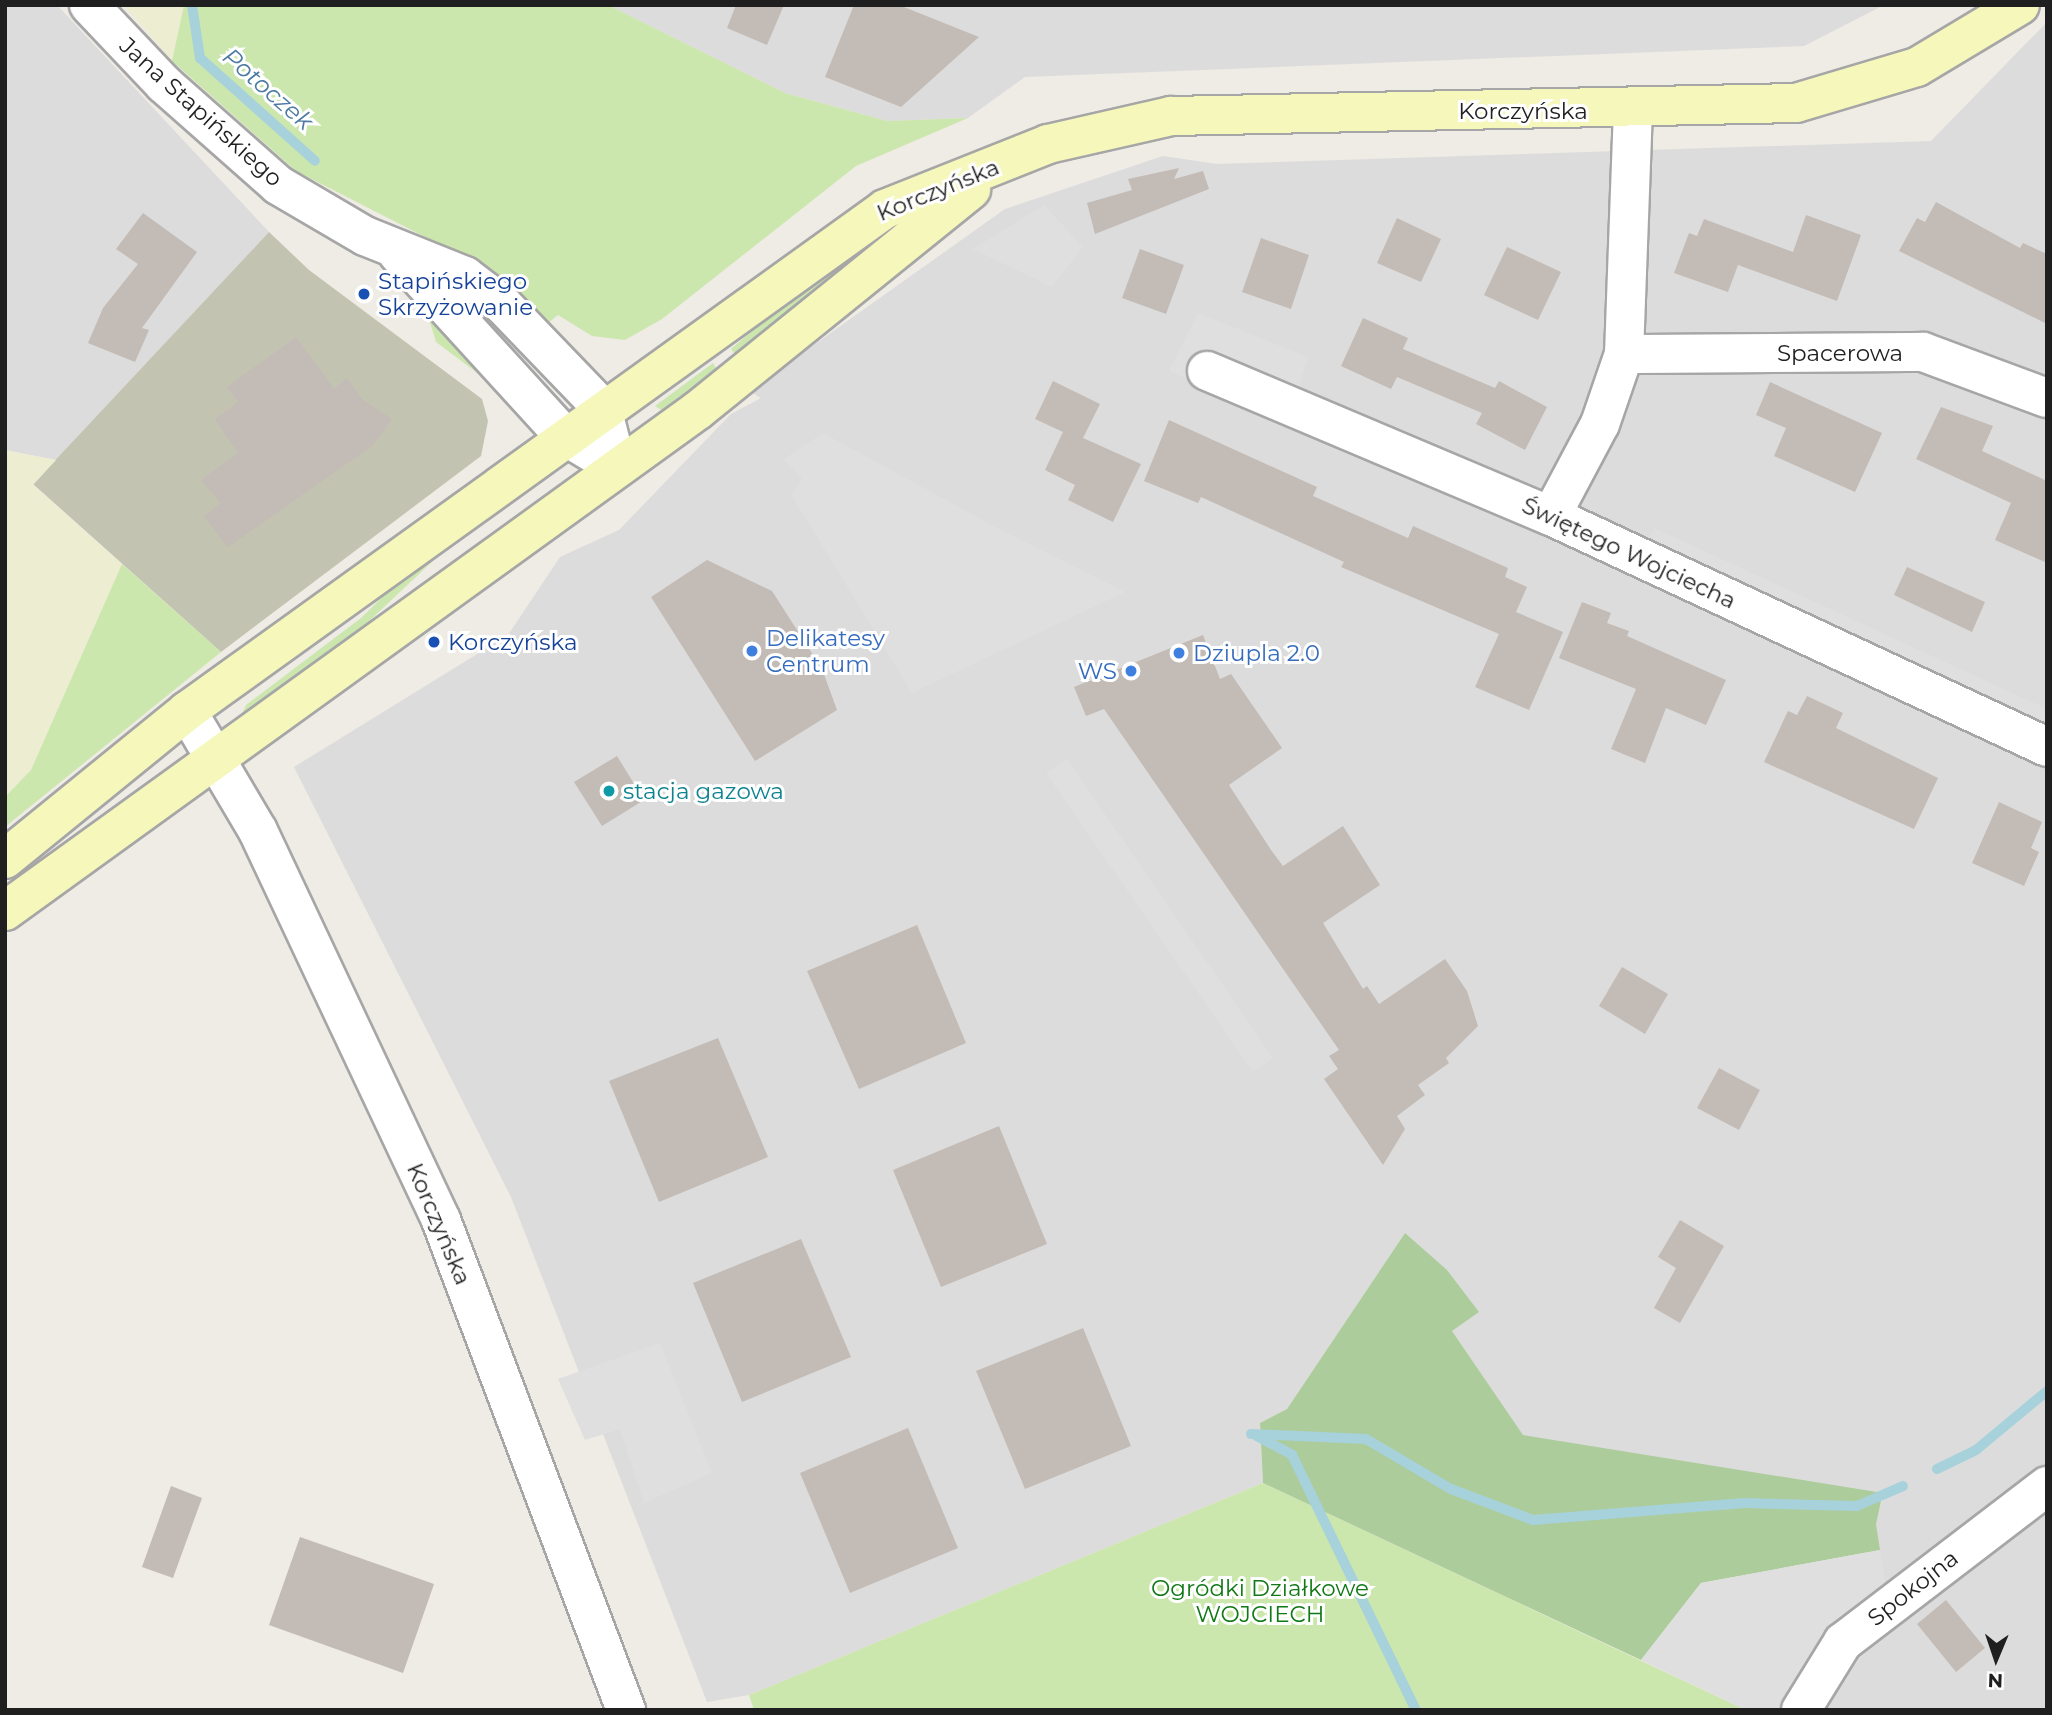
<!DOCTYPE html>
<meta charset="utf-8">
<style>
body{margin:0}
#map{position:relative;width:2052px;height:1715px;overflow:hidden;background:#efebe5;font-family:Montserrat,sans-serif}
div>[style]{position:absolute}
.residential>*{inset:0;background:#dddcdc}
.construction>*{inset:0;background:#c3c3b1}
.farmland>*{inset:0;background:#ecedd1}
.grass>*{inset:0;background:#cce7ad}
.forest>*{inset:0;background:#accd9b}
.parking>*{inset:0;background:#dfdfdf}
.stream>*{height:10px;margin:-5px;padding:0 5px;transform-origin:5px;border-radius:5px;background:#a7d1db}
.building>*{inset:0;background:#c3bbb5}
.roads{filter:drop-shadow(2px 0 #a6a6a6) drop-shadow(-2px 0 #a6a6a6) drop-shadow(0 2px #a6a6a6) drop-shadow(0 -2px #a6a6a6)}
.minor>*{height:38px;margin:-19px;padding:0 19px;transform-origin:19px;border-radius:19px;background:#fff}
.secondary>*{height:38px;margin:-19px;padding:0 19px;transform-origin:19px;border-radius:19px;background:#f6f7bb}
.dots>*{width:19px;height:19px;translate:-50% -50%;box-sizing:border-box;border:4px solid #fff;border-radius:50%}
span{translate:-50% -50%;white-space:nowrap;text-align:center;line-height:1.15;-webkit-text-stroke:6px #fff;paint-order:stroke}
.street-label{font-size:23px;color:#1f1f1f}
.transit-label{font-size:23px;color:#164399}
.left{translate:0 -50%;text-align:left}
.shop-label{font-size:23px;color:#366cbe}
.right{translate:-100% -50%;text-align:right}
.culture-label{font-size:23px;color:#0d838f}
.park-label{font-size:23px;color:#107915}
.water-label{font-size:24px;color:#4c7aa3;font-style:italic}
.frame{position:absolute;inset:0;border:7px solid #1f1f1f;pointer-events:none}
.north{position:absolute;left:1961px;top:1624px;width:70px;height:70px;-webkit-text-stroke:5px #fff;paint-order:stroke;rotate:182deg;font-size:19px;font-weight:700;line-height:28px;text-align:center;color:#1f1f1f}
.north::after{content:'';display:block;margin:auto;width:24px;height:32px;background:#1f1f1f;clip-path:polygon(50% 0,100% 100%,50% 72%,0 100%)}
</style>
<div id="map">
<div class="residential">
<i style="clip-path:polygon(5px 5px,57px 5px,269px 232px,56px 460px,5px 450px)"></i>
<i style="clip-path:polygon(608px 5px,1884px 5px,1804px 46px,1025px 77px,968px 118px,887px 121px,785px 93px)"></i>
<i style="clip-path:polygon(2047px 22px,2047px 1710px,1820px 1710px,1884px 1494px,1523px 1436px,1452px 1331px,1478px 1312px,1405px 1233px,1287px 1409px,1260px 1423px,1263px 1483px,749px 1695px,707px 1702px,511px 1197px,294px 767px,508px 635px,560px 557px,619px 530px,731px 414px,761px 398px,749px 391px,1005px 209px,1163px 156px,1217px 164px,1931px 141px)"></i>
</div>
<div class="construction">
<i style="clip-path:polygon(269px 232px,309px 270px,482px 399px,488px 421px,481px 456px,221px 652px,33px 484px)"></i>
</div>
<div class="farmland">
<i style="clip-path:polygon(124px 5px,184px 5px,172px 61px)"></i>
<i style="clip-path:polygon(5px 450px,56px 460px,33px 485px,122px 564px,31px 770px,5px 797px)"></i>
</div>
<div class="grass">
<i style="clip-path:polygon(184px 5px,608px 5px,785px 93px,887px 121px,968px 118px,856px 166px,662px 319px,625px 340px,592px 336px,558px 315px,547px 324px,478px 264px,296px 171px,172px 61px)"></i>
<i style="clip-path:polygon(899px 224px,737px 357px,731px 349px,833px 262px,879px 225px)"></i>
<i style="clip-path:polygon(429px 319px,451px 336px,488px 381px,436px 342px)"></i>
<i style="clip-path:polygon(713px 363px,719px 373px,663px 411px,655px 406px)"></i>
<i style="clip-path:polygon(453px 542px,349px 640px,241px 716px,246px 705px,361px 618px,421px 559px)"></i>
<i style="clip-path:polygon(122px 564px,221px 652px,5px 827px,5px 797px,31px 770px)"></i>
<i style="clip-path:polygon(1263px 1483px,1746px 1710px,754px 1710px,749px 1695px)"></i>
</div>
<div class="forest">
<i style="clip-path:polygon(1405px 1233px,1447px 1270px,1479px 1312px,1452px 1331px,1523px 1435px,1883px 1493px,1876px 1524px,1880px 1550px,1701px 1583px,1641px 1660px,1263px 1483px,1260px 1423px,1287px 1409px)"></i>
</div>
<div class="parking">
<i style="clip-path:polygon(1044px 205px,1083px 247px,1052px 287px,973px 249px)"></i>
<i style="clip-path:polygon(1198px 313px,1308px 357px,1287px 424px,1169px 371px)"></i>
<i style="clip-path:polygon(823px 433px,999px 529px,1125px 592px,912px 693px,791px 494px,802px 479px,784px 459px)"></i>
<i style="clip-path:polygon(1654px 528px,2047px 709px,2047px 734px,1645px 548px)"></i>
<i style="clip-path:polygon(1067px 759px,1273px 1058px,1253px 1072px,1046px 773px)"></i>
<i style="clip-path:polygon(660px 1343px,712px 1473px,644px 1503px,620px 1429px,585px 1440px,558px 1379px)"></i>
<i style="clip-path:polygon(1880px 1550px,1891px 1620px,1820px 1710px,1746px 1710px,1641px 1660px,1701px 1583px)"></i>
</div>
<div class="stream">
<i style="left:192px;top:5px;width:54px;rotate:81.4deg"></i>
<i style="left:200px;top:58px;width:154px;rotate:41.8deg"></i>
<i style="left:1251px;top:1434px;width:115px;rotate:2.5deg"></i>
<i style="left:1366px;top:1439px;width:99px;rotate:30.5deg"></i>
<i style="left:1451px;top:1489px;width:88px;rotate:20.7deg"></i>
<i style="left:1533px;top:1520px;width:212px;rotate:-4.6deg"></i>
<i style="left:1744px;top:1503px;width:113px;rotate:1.5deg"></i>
<i style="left:1857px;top:1506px;width:50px;rotate:-23.5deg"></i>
<i style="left:1257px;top:1436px;width:40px;rotate:28deg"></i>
<i style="left:1292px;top:1455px;width:284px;rotate:64.1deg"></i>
<i style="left:1937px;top:1469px;width:43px;rotate:-26deg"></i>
<i style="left:1976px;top:1450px;width:92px;rotate:-39.7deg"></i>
</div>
<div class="building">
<i style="clip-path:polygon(736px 5px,784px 5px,767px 45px,727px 28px)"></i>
<i style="clip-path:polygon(854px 5px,899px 5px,979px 37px,901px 107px,825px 77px)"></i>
<i style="clip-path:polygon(1179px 168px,1174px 179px,1203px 171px,1209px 189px,1095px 234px,1087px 203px,1132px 190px,1128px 179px)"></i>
<i style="clip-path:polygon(1936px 202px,2020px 248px,2023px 243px,2047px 254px,2047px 324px,1899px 251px,1917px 218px,1925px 222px)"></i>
<i style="clip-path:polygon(143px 213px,197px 252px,142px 328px,149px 330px,135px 362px,88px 343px,103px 308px,138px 264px,116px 249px)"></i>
<i style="clip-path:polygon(1806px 215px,1861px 235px,1837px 301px,1738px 265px,1728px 292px,1674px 273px,1689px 233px,1697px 236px,1704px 219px,1793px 252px)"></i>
<i style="clip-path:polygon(1397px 218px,1441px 239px,1421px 282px,1377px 263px)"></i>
<i style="clip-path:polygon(1261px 238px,1309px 255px,1291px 309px,1242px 292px)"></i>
<i style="clip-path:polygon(1507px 247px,1561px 272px,1538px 320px,1484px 295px)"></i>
<i style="clip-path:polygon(1140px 249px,1184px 265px,1166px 314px,1122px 298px)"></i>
<i style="clip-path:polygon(1363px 318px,1408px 338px,1403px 349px,1495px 388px,1499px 381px,1547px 407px,1525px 450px,1476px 424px,1482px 413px,1397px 377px,1391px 389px,1341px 366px)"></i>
<i style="clip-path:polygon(296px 337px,334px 389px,347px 378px,362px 399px,392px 419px,372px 446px,228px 547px,204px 517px,221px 503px,201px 480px,238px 453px,215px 419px,238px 402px,227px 387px)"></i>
<i style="clip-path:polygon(1053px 381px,1100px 404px,1083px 438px,1141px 464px,1113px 522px,1068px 500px,1075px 485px,1045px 470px,1063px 432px,1035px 419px)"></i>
<i style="clip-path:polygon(1770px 382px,1882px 433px,1855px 492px,1774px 456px,1786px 428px,1756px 415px)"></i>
<i style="clip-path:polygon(1941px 407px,1993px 426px,1982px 451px,2047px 481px,2047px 563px,1995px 540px,2011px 503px,1916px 459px)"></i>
<i style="clip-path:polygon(1169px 420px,1317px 487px,1313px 496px,1408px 538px,1413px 526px,1508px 568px,1505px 577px,1527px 587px,1516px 612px,1563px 632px,1529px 710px,1475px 687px,1499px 634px,1341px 567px,1344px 562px,1201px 497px,1198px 503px,1144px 481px)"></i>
<i style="clip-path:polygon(707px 560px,772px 591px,822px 669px,837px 710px,755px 761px,651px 597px)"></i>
<i style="clip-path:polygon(1907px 567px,1985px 602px,1972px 632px,1894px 595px)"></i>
<i style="clip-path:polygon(1582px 602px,1611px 613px,1607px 623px,1629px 631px,1627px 636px,1726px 680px,1706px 725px,1666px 708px,1645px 763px,1611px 749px,1636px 689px,1559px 658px)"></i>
<i style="clip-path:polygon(1203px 635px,1220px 679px,1231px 674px,1282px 748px,1229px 785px,1271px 850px,1283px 866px,1343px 826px,1380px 885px,1323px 923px,1363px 989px,1367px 986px,1379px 1004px,1445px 959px,1467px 991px,1478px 1026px,1446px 1058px,1449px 1063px,1418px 1085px,1425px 1095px,1397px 1116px,1405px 1129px,1383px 1165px,1324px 1079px,1338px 1069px,1329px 1056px,1339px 1050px,1104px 709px,1086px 716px,1074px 687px)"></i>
<i style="clip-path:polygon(1807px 696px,1843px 713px,1836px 728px,1938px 778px,1914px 829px,1764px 762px,1788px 711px,1797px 715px)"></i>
<i style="clip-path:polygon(617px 756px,644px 800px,602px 826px,574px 782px)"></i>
<i style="clip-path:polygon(1999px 802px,2042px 822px,2031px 848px,2039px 852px,2024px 886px,1972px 863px)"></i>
<i style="clip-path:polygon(917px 925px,966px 1043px,859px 1089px,807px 971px)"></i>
<i style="clip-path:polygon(1622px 967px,1668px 994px,1645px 1034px,1599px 1006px)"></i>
<i style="clip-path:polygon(718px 1038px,768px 1157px,659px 1202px,609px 1081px)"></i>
<i style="clip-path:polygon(1719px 1068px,1760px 1090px,1739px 1130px,1697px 1108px)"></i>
<i style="clip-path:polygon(999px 1126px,1047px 1244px,941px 1287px,893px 1170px)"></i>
<i style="clip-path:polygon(1680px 1220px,1724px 1246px,1680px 1323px,1654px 1308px,1676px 1268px,1658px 1257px)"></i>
<i style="clip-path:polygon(801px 1239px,851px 1357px,742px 1402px,693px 1283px)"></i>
<i style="clip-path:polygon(1083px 1328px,1131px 1446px,1025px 1489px,976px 1371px)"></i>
<i style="clip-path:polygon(908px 1428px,958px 1548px,850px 1593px,800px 1473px)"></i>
<i style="clip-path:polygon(171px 1486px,202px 1498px,173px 1578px,142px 1567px)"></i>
<i style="clip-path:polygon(300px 1537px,434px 1584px,403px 1673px,269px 1625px)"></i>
<i style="clip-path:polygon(1946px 1600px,1985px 1648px,1956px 1672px,1917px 1624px)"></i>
</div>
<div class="roads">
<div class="minor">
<i style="left:89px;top:5px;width:109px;rotate:46.5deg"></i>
<i style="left:164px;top:84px;width:152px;rotate:41.5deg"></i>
<i style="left:278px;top:185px;width:101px;rotate:30.4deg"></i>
<i style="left:365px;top:236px;width:108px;rotate:21.8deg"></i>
<i style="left:465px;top:276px;width:48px;rotate:37.3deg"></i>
<i style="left:503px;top:305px;width:143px;rotate:46.1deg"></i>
<i style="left:602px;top:408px;width:60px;rotate:75.5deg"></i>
<i style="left:398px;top:254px;width:245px;rotate:47.6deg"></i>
<i style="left:563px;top:435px;width:37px;rotate:31deg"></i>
<i style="left:1624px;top:354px;width:299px;rotate:-0.4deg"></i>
<i style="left:1923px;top:352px;width:132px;rotate:20.4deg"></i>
<i style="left:1207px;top:371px;width:373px;rotate:22.9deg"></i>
<i style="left:1551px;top:516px;width:547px;rotate:24.97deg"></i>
<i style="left:1551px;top:516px;width:104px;rotate:-62deg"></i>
<i style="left:1600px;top:424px;width:74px;rotate:-71.1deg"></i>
<i style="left:1624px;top:354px;width:243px;rotate:-87.9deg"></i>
<i style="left:187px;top:711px;width:139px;rotate:59.4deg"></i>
<i style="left:258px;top:831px;width:430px;rotate:64.8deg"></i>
<i style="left:441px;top:1220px;width:524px;rotate:69.32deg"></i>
<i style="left:1801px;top:1710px;width:80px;rotate:-58.3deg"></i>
<i style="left:1843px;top:1642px;width:257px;rotate:-37.4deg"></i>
</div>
<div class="secondary">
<i style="left:5px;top:859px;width:235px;rotate:-39.1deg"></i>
<i style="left:187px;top:711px;width:860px;rotate:-35.72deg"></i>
<i style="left:885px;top:209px;width:175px;rotate:-21.7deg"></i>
<i style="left:1048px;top:144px;width:126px;rotate:-12.8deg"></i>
<i style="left:1171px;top:116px;width:625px;rotate:-1.19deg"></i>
<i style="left:1796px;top:103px;width:126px;rotate:-16.6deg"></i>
<i style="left:1917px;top:67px;width:120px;rotate:-31deg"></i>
<i style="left:5px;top:911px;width:855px;rotate:-35.86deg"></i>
<i style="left:698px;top:410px;width:351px;rotate:-38.9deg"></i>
</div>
</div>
<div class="dots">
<i style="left:364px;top:294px;background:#1a4fb4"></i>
<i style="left:434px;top:642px;background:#1a4fb4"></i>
<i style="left:752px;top:651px;background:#3f7fe0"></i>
<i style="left:1179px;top:653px;background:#3f7fe0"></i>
<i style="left:1131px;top:671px;background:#3f7fe0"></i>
<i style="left:609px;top:791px;background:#0f9aa8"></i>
</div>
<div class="street-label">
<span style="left:1523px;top:111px">Korczyńska</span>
<span style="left:201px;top:112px;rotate:42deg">Jana Stapińskiego</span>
<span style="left:938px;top:190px;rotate:-22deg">Korczyńska</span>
<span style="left:1840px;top:353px">Spacerowa</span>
<span style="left:1629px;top:553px;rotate:25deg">Świętego Wojciecha</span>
<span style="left:439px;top:1224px;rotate:67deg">Korczyńska</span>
<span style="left:1913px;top:1588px;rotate:-38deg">Spokojna</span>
</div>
<div class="transit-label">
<span class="left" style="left:378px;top:294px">Stapińskiego<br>Skrzyżowanie</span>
<span class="left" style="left:448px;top:642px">Korczyńska</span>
</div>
<div class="shop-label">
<span class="left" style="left:766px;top:651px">Delikatesy<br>Centrum</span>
<span class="left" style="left:1193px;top:653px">Dziupla 2.0</span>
<span class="right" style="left:1117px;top:671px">WS</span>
</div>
<div class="culture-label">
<span class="left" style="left:623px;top:791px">stacja gazowa</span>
</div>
<div class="park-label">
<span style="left:1260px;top:1601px">Ogródki Działkowe<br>WOJCIECH</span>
</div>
<div class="water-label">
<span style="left:268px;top:89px;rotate:41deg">Potoczek</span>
</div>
<div class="frame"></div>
<div class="north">N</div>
</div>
